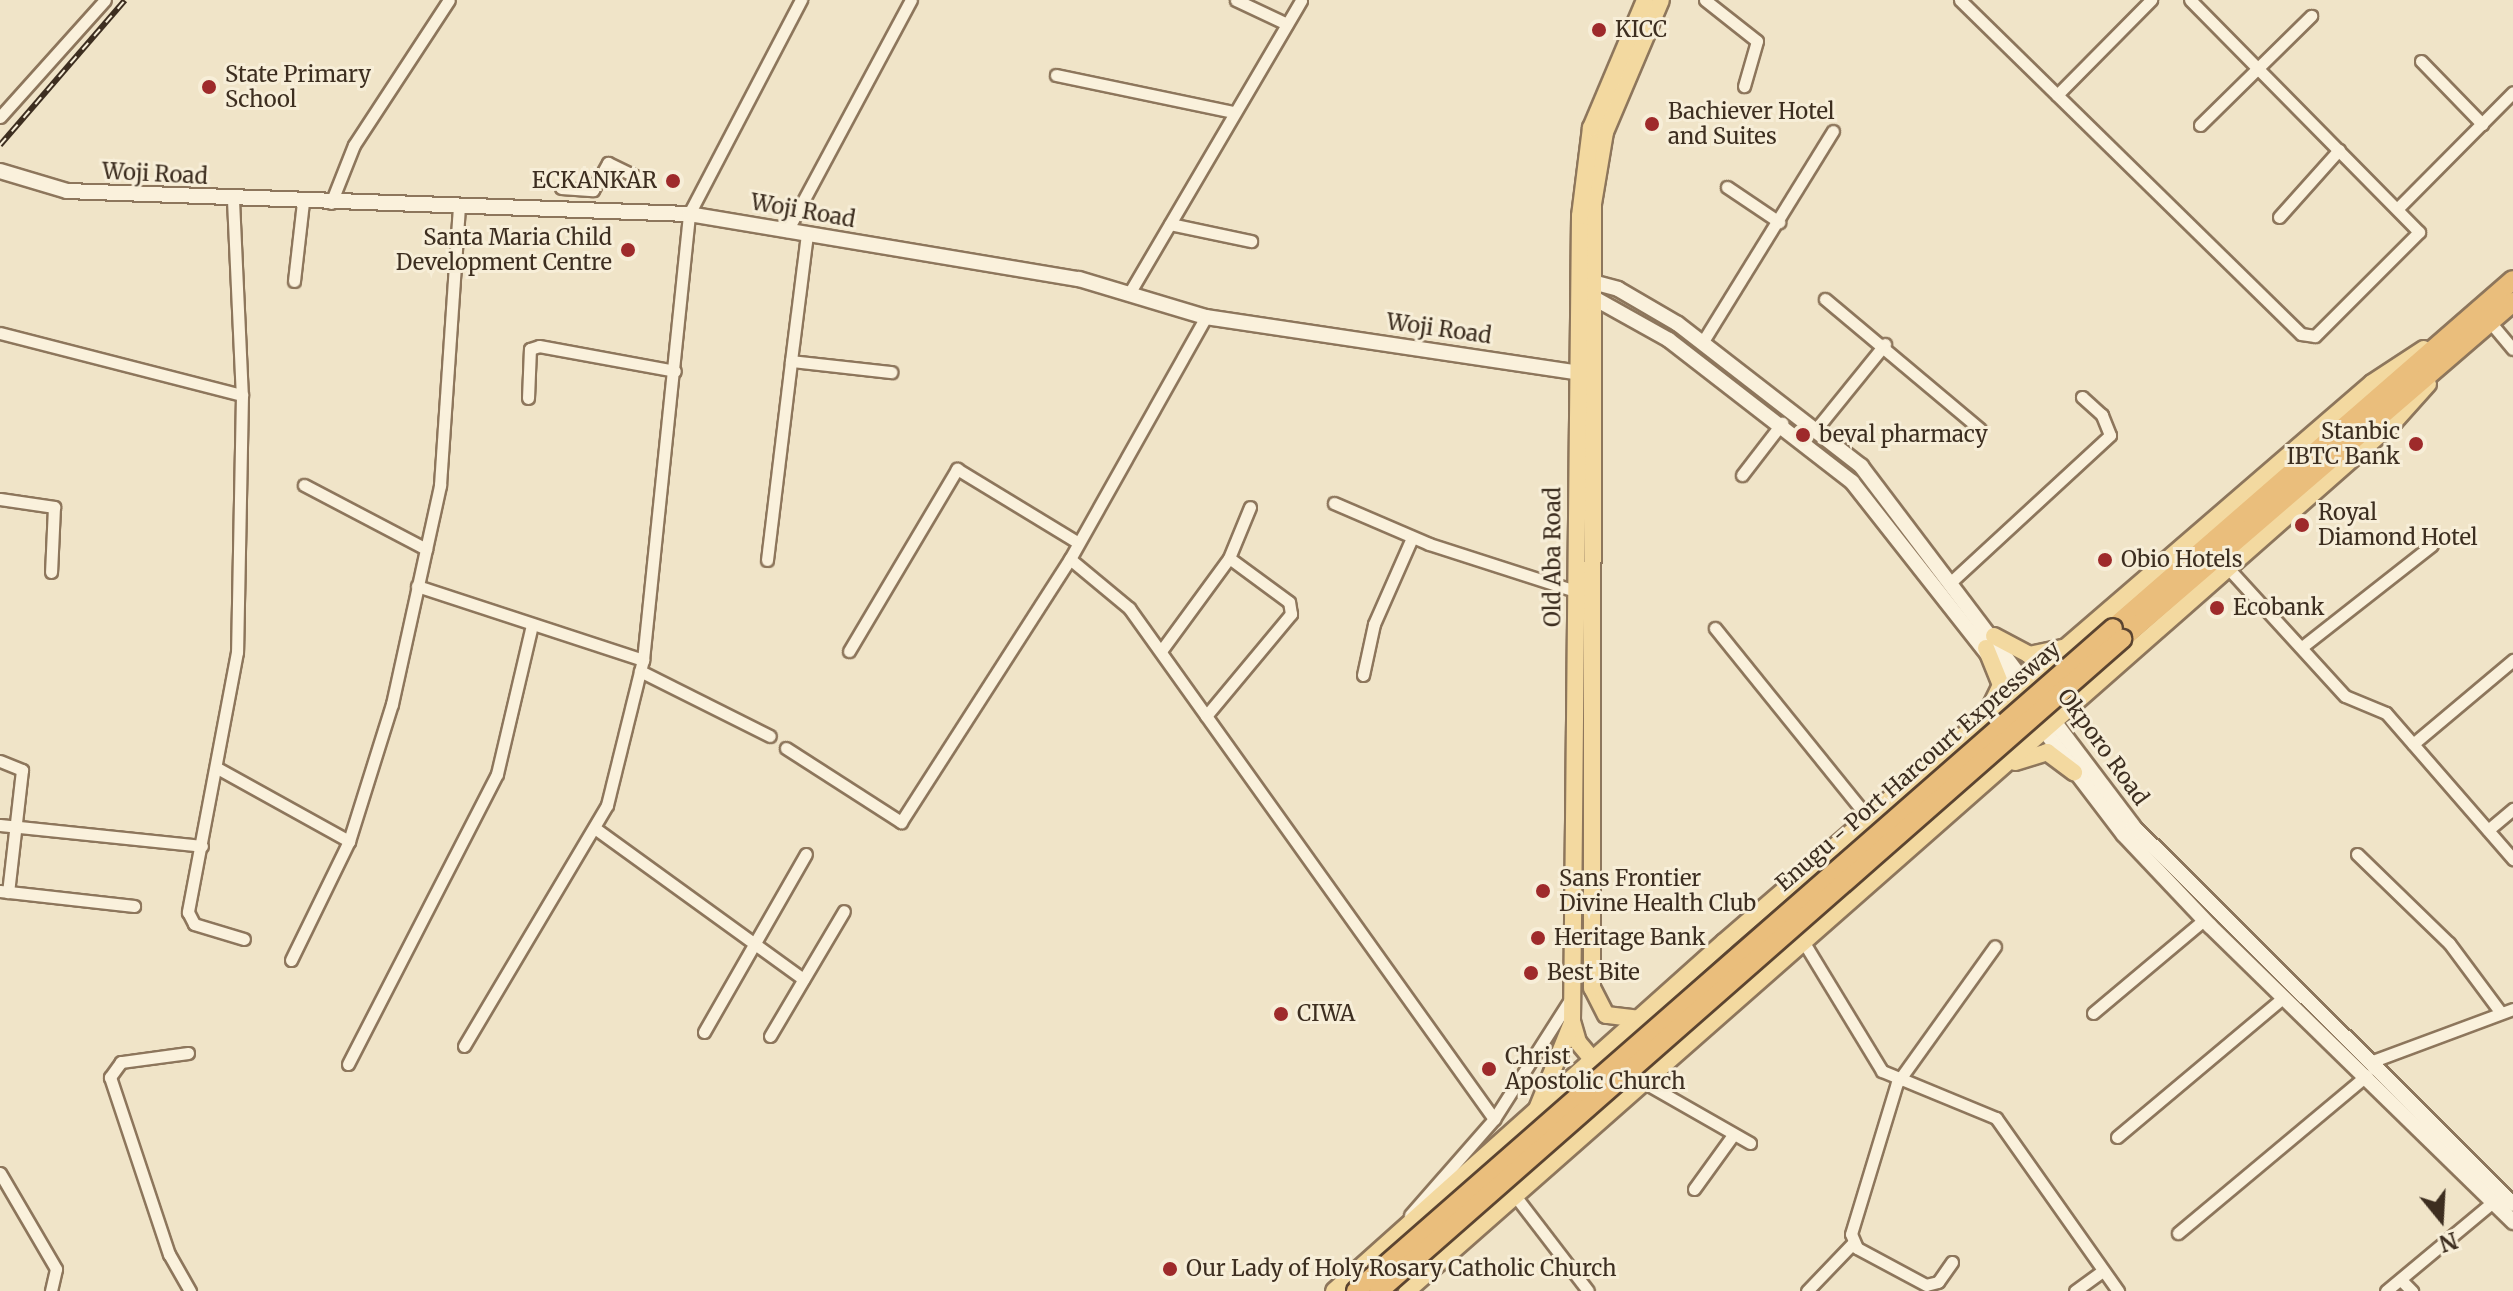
<!DOCTYPE html>
<style>
body{margin:0}
#map{position:relative;width:2513px;height:1291px;overflow:hidden;background:#f0e4c8;font-family:Merriweather,serif}
div>[style]{position:absolute}
.roads{filter:drop-shadow(2px 0 #8d765c) drop-shadow(-2px 0 #8d765c) drop-shadow(0 2px #8d765c) drop-shadow(0 -2px #8d765c)}
.minor>*{height:11px;margin:-5.5px;padding:0 5.5px;transform-origin:5.5px;border-radius:5.5px;background:#faf1dc}
.secondary>*{height:14px;margin:-7px;padding:0 7px;transform-origin:7px;border-radius:7px;background:#faf1dc}
.primary>*{height:16px;margin:-8px;padding:0 8px;transform-origin:8px;border-radius:8px;background:#f3d9a0}
.trunk>*{height:18px;margin:-9px;padding:0 9px;transform-origin:9px;border-radius:9px;background:#eabe7c}
.rail>*{height:6px;margin-top:-3px;transform-origin:0;background:repeating-linear-gradient(90deg,#f7eed8 0 9px,#3d2e20 0 18px);box-sizing:border-box;border-block:2px solid #3d2e20}
.bridges{filter:drop-shadow(2px 0 #5b4430) drop-shadow(-2px 0 #5b4430) drop-shadow(0 2px #5b4430) drop-shadow(0 -2px #5b4430)}
.trunk-bridge>*{height:18px;margin:-9px;padding:0 9px;transform-origin:9px;border-radius:9px;background:#eabe7c}
.dots>*{width:22px;height:22px;translate:-50% -50%;box-sizing:border-box;border:4px solid #f7eed8;border-radius:50%}
span{translate:-50% -50%;white-space:nowrap;text-align:center;line-height:1.15;-webkit-text-stroke:6px #f7eed8;paint-order:stroke}
.poi-label{font-size:22px;color:#3d2e20}
.left{translate:0 -50%;text-align:left}
.right{translate:-100% -50%;text-align:right}
.street-label{font-size:22px;color:#3d2e20}
.north{position:absolute;left:2401px;top:1179px;width:80px;height:80px;-webkit-text-stroke:6px #f7eed8;paint-order:stroke;rotate:162deg;font-size:22px;font-weight:700;line-height:32px;text-align:center;color:#3d2e20}
.north::after{content:'';display:block;margin:auto;width:28px;height:36px;background:#3d2e20;clip-path:polygon(50% 0,100% 100%,50% 72%,0 100%)}
</style>
<div id="map">
<div class="roads">
<div class="minor">
<i style="left:1236px;top:0;width:56px;rotate:25.2deg"></i>
<i style="left:1705px;top:0;width:66px;rotate:38.3deg"></i>
<i style="left:1757px;top:41px;width:47px;rotate:106.1deg"></i>
<i style="left:1960px;top:0;width:477px;rotate:44.4deg"></i>
<i style="left:2301px;top:334px;width:14px;rotate:8deg"></i>
<i style="left:2315px;top:336px;width:147px;rotate:-45deg"></i>
<i style="left:2419px;top:232px;width:326px;rotate:-134.6deg"></i>
<i style="left:2421px;top:61px;width:88px;rotate:45.9deg"></i>
<i style="left:1056px;top:75px;width:181px;rotate:11.8deg"></i>
<i style="left:2057px;top:95px;width:134px;rotate:-45.3deg"></i>
<i style="left:0;top:117px;width:157px;rotate:-48.1deg"></i>
<i style="left:2200px;top:125px;width:156px;rotate:-44.5deg"></i>
<i style="left:1727px;top:187px;width:63px;rotate:33.9deg"></i>
<i style="left:561px;top:188px;width:32px;rotate:4deg"></i>
<i style="left:593px;top:190px;width:31px;rotate:-61deg"></i>
<i style="left:608px;top:163px;width:32px;rotate:26deg"></i>
<i style="left:233px;top:200px;width:195px;rotate:87.4deg"></i>
<i style="left:242px;top:395px;width:257px;rotate:91.1deg"></i>
<i style="left:237px;top:652px;width:265px;rotate:100.7deg"></i>
<i style="left:188px;top:912px;width:13px;rotate:63deg"></i>
<i style="left:194px;top:924px;width:52px;rotate:16.7deg"></i>
<i style="left:331px;top:203px;width:62px;rotate:-68.4deg"></i>
<i style="left:354px;top:145px;width:173px;rotate:-56.8deg"></i>
<i style="left:2398px;top:208px;width:163px;rotate:-45.2deg"></i>
<i style="left:2279px;top:217px;width:90px;rotate:-48.2deg"></i>
<i style="left:1170px;top:224px;width:83px;rotate:11.9deg"></i>
<i style="left:787px;top:231px;width:262px;rotate:-61.8deg"></i>
<i style="left:807px;top:234px;width:128px;rotate:97.2deg"></i>
<i style="left:791px;top:361px;width:101px;rotate:6.3deg"></i>
<i style="left:294px;top:281px;width:80px;rotate:-83.5deg"></i>
<i style="left:1130px;top:292px;width:338px;rotate:-59.6deg"></i>
<i style="left:1825px;top:299px;width:202px;rotate:40deg"></i>
<i style="left:2490px;top:322px;width:35px;rotate:50deg"></i>
<i style="left:0;top:333px;width:250px;rotate:14.4deg"></i>
<i style="left:1702px;top:343px;width:249px;rotate:-58.3deg"></i>
<i style="left:528px;top:398px;width:49px;rotate:-87.7deg"></i>
<i style="left:530px;top:349px;width:9px;rotate:-18deg"></i>
<i style="left:539px;top:346px;width:138px;rotate:10.4deg"></i>
<i style="left:1817px;top:428px;width:108px;rotate:-51deg"></i>
<i style="left:1742px;top:475px;width:66px;rotate:-52.4deg"></i>
<i style="left:304px;top:485px;width:138px;rotate:27.7deg"></i>
<i style="left:0;top:499px;width:55px;rotate:8.4deg"></i>
<i style="left:54px;top:507px;width:65px;rotate:92.6deg"></i>
<i style="left:1334px;top:503px;width:103px;rotate:23.3deg"></i>
<i style="left:1429px;top:544px;width:153px;rotate:17.8deg"></i>
<i style="left:1070px;top:559px;width:77px;rotate:39.7deg"></i>
<i style="left:1129px;top:608px;width:628px;rotate:54.46deg"></i>
<i style="left:767px;top:560px;width:200px;rotate:-83.1deg"></i>
<i style="left:2228px;top:568px;width:173px;rotate:47.6deg"></i>
<i style="left:2345px;top:696px;width:44px;rotate:22.5deg"></i>
<i style="left:2386px;top:713px;width:194px;rotate:49deg"></i>
<i style="left:1952px;top:581px;width:215px;rotate:-42.7deg"></i>
<i style="left:2110px;top:435px;width:22px;rotate:-112deg"></i>
<i style="left:2102px;top:415px;width:27px;rotate:-138deg"></i>
<i style="left:417px;top:586px;width:238px;rotate:18.1deg"></i>
<i style="left:1715px;top:628px;width:247px;rotate:51.1deg"></i>
<i style="left:2302px;top:647px;width:165px;rotate:-38.1deg"></i>
<i style="left:849px;top:651px;width:212px;rotate:-59.3deg"></i>
<i style="left:957px;top:469px;width:140px;rotate:31.3deg"></i>
<i style="left:1161px;top:651px;width:115px;rotate:-53.8deg"></i>
<i style="left:1229px;top:558px;width:55px;rotate:-67.6deg"></i>
<i style="left:640px;top:671px;width:145px;rotate:26.6deg"></i>
<i style="left:1363px;top:675px;width:52px;rotate:-77.8deg"></i>
<i style="left:1374px;top:624px;width:94px;rotate:-66.2deg"></i>
<i style="left:1206px;top:716px;width:133px;rotate:-50.2deg"></i>
<i style="left:1291px;top:614px;width:12px;rotate:-99deg"></i>
<i style="left:1289px;top:602px;width:74px;rotate:-143.7deg"></i>
<i style="left:2413px;top:744px;width:131px;rotate:-40deg"></i>
<i style="left:786px;top:748px;width:137px;rotate:32.8deg"></i>
<i style="left:901px;top:822px;width:313px;rotate:-57.3deg"></i>
<i style="left:1070px;top:559px;width:278px;rotate:-60.7deg"></i>
<i style="left:0;top:761px;width:24px;rotate:22deg"></i>
<i style="left:22px;top:770px;width:123px;rotate:96.5deg"></i>
<i style="left:219px;top:769px;width:149px;rotate:29deg"></i>
<i style="left:0;top:825px;width:203px;rotate:5.9deg"></i>
<i style="left:596px;top:829px;width:256px;rotate:35.9deg"></i>
<i style="left:2488px;top:830px;width:33px;rotate:-40deg"></i>
<i style="left:2357px;top:854px;width:128px;rotate:44.1deg"></i>
<i style="left:2449px;top:943px;width:87px;rotate:53.4deg"></i>
<i style="left:0;top:891px;width:135px;rotate:6.4deg"></i>
<i style="left:1803px;top:941px;width:152px;rotate:58.7deg"></i>
<i style="left:1882px;top:1071px;width:123px;rotate:22.4deg"></i>
<i style="left:1996px;top:1118px;width:212px;rotate:54.8deg"></i>
<i style="left:291px;top:960px;width:132px;rotate:-64deg"></i>
<i style="left:349px;top:841px;width:144px;rotate:-72.6deg"></i>
<i style="left:392px;top:704px;width:224px;rotate:-77.6deg"></i>
<i style="left:440px;top:485px;width:281px;rotate:-86.1deg"></i>
<i style="left:2093px;top:1013px;width:145px;rotate:-40deg"></i>
<i style="left:704px;top:1032px;width:205px;rotate:-60.2deg"></i>
<i style="left:770px;top:1036px;width:145px;rotate:-59.4deg"></i>
<i style="left:464px;top:1046px;width:280px;rotate:-59.3deg"></i>
<i style="left:607px;top:805px;width:149px;rotate:-76.1deg"></i>
<i style="left:643px;top:660px;width:448px;rotate:-84.1deg"></i>
<i style="left:689px;top:214px;width:242px;rotate:-62.4deg"></i>
<i style="left:188px;top:1053px;width:68px;rotate:172.3deg"></i>
<i style="left:121px;top:1062px;width:19px;rotate:126deg"></i>
<i style="left:110px;top:1077px;width:187px;rotate:71.6deg"></i>
<i style="left:169px;top:1254px;width:43px;rotate:60.4deg"></i>
<i style="left:2373px;top:1061px;width:149px;rotate:-20.4deg"></i>
<i style="left:348px;top:1064px;width:326px;rotate:-62.8deg"></i>
<i style="left:497px;top:774px;width:153px;rotate:-76.8deg"></i>
<i style="left:1645px;top:1083px;width:121px;rotate:29.7deg"></i>
<i style="left:2117px;top:1137px;width:218px;rotate:-40deg"></i>
<i style="left:0;top:1173px;width:111px;rotate:59.7deg"></i>
<i style="left:56px;top:1269px;width:23px;rotate:103deg"></i>
<i style="left:1694px;top:1189px;width:67px;rotate:-54.2deg"></i>
<i style="left:1516px;top:1197px;width:118px;rotate:52.5deg"></i>
<i style="left:1410px;top:1215px;width:128px;rotate:-48.8deg"></i>
<i style="left:1494px;top:1119px;width:143px;rotate:-57.5deg"></i>
<i style="left:2178px;top:1233px;width:246px;rotate:-39.9deg"></i>
<i style="left:1952px;top:1262px;width:24px;rotate:125deg"></i>
<i style="left:1938px;top:1282px;width:12px;rotate:166deg"></i>
<i style="left:1926px;top:1285px;width:78px;rotate:-151.8deg"></i>
<i style="left:1857px;top:1248px;width:15px;rotate:-113deg"></i>
<i style="left:1851px;top:1234px;width:158px;rotate:-73.1deg"></i>
<i style="left:1897px;top:1083px;width:168px;rotate:-54.4deg"></i>
<i style="left:2401px;top:1280px;width:16px;rotate:45deg"></i>
<i style="left:1807px;top:1291px;width:66px;rotate:-46.2deg"></i>
<i style="left:2075px;top:1291px;width:34px;rotate:-36deg"></i>
<i style="left:2386px;top:1291px;width:139px;rotate:-39.8deg"></i>
</div>
<div class="secondary">
<i style="left:0;top:171px;width:70px;rotate:16.6deg"></i>
<i style="left:67px;top:191px;width:622px;rotate:2.12deg"></i>
<i style="left:689px;top:214px;width:395px;rotate:9.5deg"></i>
<i style="left:1079px;top:279px;width:133px;rotate:16.7deg"></i>
<i style="left:1206px;top:317px;width:386px;rotate:8.5deg"></i>
<i style="left:1585px;top:280px;width:34px;rotate:15deg"></i>
<i style="left:1618px;top:289px;width:69px;rotate:30.3deg"></i>
<i style="left:1678px;top:324px;width:232px;rotate:37.8deg"></i>
<i style="left:1861px;top:466px;width:451px;rotate:52.9deg"></i>
<i style="left:2133px;top:826px;width:536px;rotate:44.85deg"></i>
<i style="left:1585px;top:293px;width:96px;rotate:29.2deg"></i>
<i style="left:1669px;top:340px;width:232px;rotate:37.8deg"></i>
<i style="left:1852px;top:482px;width:273px;rotate:51.8deg"></i>
<i style="left:2037px;top:721px;width:143px;rotate:52.7deg"></i>
<i style="left:2124px;top:835px;width:125px;rotate:46.6deg"></i>
<i style="left:2210px;top:926px;width:424px;rotate:44.3deg"></i>
</div>
<div class="primary">
<i style="left:1994px;top:636px;width:40px;rotate:28deg"></i>
<i style="left:2029px;top:655px;width:35px;rotate:-12deg"></i>
<i style="left:1986px;top:648px;width:40px;rotate:68deg"></i>
<i style="left:2001px;top:685px;width:25px;rotate:116deg"></i>
<i style="left:2015px;top:762px;width:34px;rotate:-17deg"></i>
<i style="left:2047px;top:752px;width:34px;rotate:37deg"></i>
<i style="left:1640px;top:1019px;width:34px;rotate:-173deg"></i>
<i style="left:1606px;top:1015px;width:30px;rotate:-117deg"></i>
<i style="left:1592px;top:988px;width:784px;rotate:-89.93deg"></i>
<i style="left:1593px;top:204px;width:73px;rotate:-80.5deg"></i>
<i style="left:1605px;top:132px;width:143px;rotate:-67deg"></i>
<i style="left:1598px;top:1066px;width:31px;rotate:-130deg"></i>
<i style="left:1578px;top:1042px;width:22px;rotate:-106deg"></i>
<i style="left:1572px;top:1021px;width:805px;rotate:-89.43deg"></i>
<i style="left:1580px;top:216px;width:89px;rotate:-82.9deg"></i>
<i style="left:1591px;top:128px;width:139px;rotate:-67.1deg"></i>
<i style="left:1537px;top:1109px;width:93px;rotate:-67.9deg"></i>
<i style="left:1334px;top:1291px;width:523px;rotate:-41.82deg"></i>
<i style="left:1724px;top:942px;width:856px;rotate:-40.78deg"></i>
<i style="left:2372px;top:383px;width:62px;rotate:-33.2deg"></i>
<i style="left:1407px;top:1291px;width:1315px;rotate:-41.36deg"></i>
<i style="left:2394px;top:422px;width:51px;rotate:-48.2deg"></i>
</div>
<div class="trunk">
<i style="left:2113px;top:628px;width:530px;rotate:-41.02deg"></i>
<i style="left:2122px;top:639px;width:516px;rotate:-40.76deg"></i>
</div>
</div>
<div class="rail">
<i style="left:0;top:145px;width:191px;rotate:-49.2deg"></i>
</div>
<div class="bridges">
<div class="trunk-bridge">
<i style="left:1356px;top:1291px;width:1006px;rotate:-41.21deg"></i>
<i style="left:1379px;top:1291px;width:989px;rotate:-41.27deg"></i>
</div>
</div>
<div class="dots">
<i style="left:1599px;top:30px;background:#9e2a2b"></i>
<i style="left:209px;top:87px;background:#9e2a2b"></i>
<i style="left:1652px;top:124px;background:#9e2a2b"></i>
<i style="left:673px;top:181px;background:#9e2a2b"></i>
<i style="left:628px;top:250px;background:#9e2a2b"></i>
<i style="left:1803px;top:435px;background:#9e2a2b"></i>
<i style="left:2416px;top:444px;background:#9e2a2b"></i>
<i style="left:2302px;top:525px;background:#9e2a2b"></i>
<i style="left:2105px;top:560px;background:#9e2a2b"></i>
<i style="left:2217px;top:608px;background:#9e2a2b"></i>
<i style="left:1543px;top:891px;background:#9e2a2b"></i>
<i style="left:1538px;top:938px;background:#9e2a2b"></i>
<i style="left:1531px;top:973px;background:#9e2a2b"></i>
<i style="left:1281px;top:1014px;background:#9e2a2b"></i>
<i style="left:1489px;top:1069px;background:#9e2a2b"></i>
<i style="left:1170px;top:1269px;background:#9e2a2b"></i>
</div>
<div class="poi-label">
<span class="left" style="left:1615px;top:30px">KICC</span>
<span class="left" style="left:225px;top:87px">State Primary<br>School</span>
<span class="left" style="left:1668px;top:124px">Bachiever Hotel<br>and Suites</span>
<span class="right" style="left:657px;top:181px">ECKANKAR</span>
<span class="right" style="left:612px;top:250px">Santa Maria Child<br>Development Centre</span>
<span class="right" style="left:2400px;top:444px">Stanbic<br>IBTC Bank</span>
<span class="left" style="left:1819px;top:435px">beval pharmacy</span>
<span class="left" style="left:2318px;top:525px">Royal<br>Diamond Hotel</span>
<span class="left" style="left:2121px;top:560px">Obio Hotels</span>
<span class="left" style="left:2233px;top:608px">Ecobank</span>
<span class="left" style="left:1559px;top:891px">Sans Frontier<br>Divine Health Club</span>
<span class="left" style="left:1554px;top:938px">Heritage Bank</span>
<span class="left" style="left:1547px;top:973px">Best Bite</span>
<span class="left" style="left:1297px;top:1014px">CIWA</span>
<span class="left" style="left:1505px;top:1069px">Christ<br>Apostolic Church</span>
<span class="left" style="left:1186px;top:1269px">Our Lady of Holy Rosary Catholic Church</span>
</div>
<div class="street-label">
<span style="left:155px;top:174px;rotate:3deg">Woji Road</span>
<span style="left:803px;top:211px;rotate:10deg">Woji Road</span>
<span style="left:1439px;top:329px;rotate:8deg">Woji Road</span>
<span style="left:1553px;top:557px;rotate:-90deg">Old Aba Road</span>
<span style="left:2103px;top:747px;rotate:54deg">Okporo Road</span>
<span style="left:1918px;top:766px;rotate:-41deg">Enugu - Port Harcourt Expressway</span>
</div>
<div class="north">N</div>
</div>
